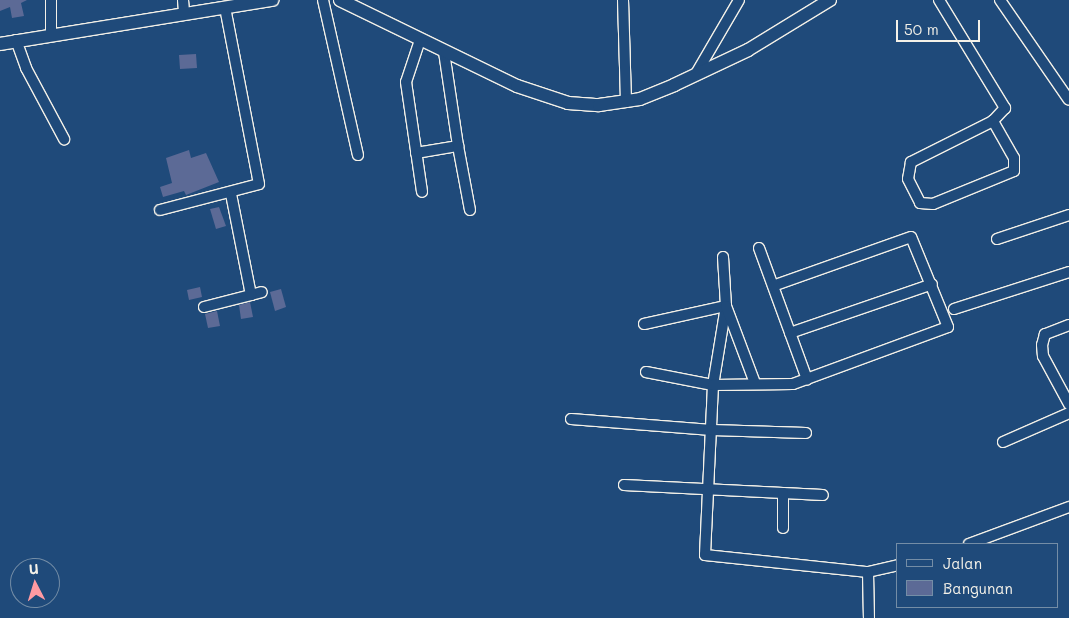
<!DOCTYPE html>
<style>
body{margin:0}
#map{position:relative;width:1069px;height:618px;overflow:hidden;background:#1f4a7a;font-family:Mali,sans-serif}
div>[style]{position:absolute}
.building>*{inset:0;background:#5c6a96}
.roads{filter:drop-shadow(1px 0 #f4f1e8) drop-shadow(-1px 0 #f4f1e8) drop-shadow(0 1px #f4f1e8) drop-shadow(0 -1px #f4f1e8)}
.minor>*{height:10px;margin:-5px;padding:0 5px;transform-origin:5px;border-radius:5px;background:#1f4a7a}
.tertiary>*{height:12px;margin:-6px;padding:0 6px;transform-origin:6px;border-radius:6px;background:#1f4a7a}
span{translate:-50% -50%;white-space:nowrap;text-align:center;line-height:1.15;-webkit-text-stroke:4px #1f4a7a;paint-order:stroke}
.legend{position:absolute;left:896px;top:543px;width:162px;height:65px;box-sizing:border-box;background:#1f4a7a;border:1px solid #748da6;margin:0;padding:6px 9px;list-style:none;font-size:15px;color:#f4f1e8}
.legend li{display:flex;align-items:center;gap:10px;height:25px}
.legend b{width:25px;border:1px solid #748da6}
.north{position:absolute;left:10px;top:558px;width:50px;height:50px;box-sizing:border-box;background:#1f4a7a;border:1px solid #748da6;border-radius:50%;rotate:355deg;font-size:14px;font-weight:700;line-height:20px;text-align:center;color:#f4f1e8}
.north::after{content:'';display:block;margin:auto;width:18px;height:22px;background:#ff9aa2;clip-path:polygon(50% 0,100% 100%,50% 72%,0 100%)}
.scale{position:absolute;left:896px;top:20px;width:84px;height:22px;box-sizing:border-box;border:2px solid #f4f1e8;border-top:0;padding-left:6px;font-size:15px;line-height:18px;white-space:nowrap;color:#f4f1e8;-webkit-text-stroke:4px #1f4a7a;paint-order:stroke}
</style>
<div id="map">
<div class="building">
<i style="clip-path:polygon(0 0,27px 0,21px 3px,24px 16px,12px 18px,10px 7px,0 11px)"></i>
<i style="clip-path:polygon(196px 54px,197px 68px,180px 69px,179px 55px)"></i>
<i style="clip-path:polygon(189px 150px,191px 158px,206px 153px,219px 182px,186px 195px,184px 191px,163px 197px,160px 187px,172px 183px,166px 158px)"></i>
<i style="clip-path:polygon(219px 207px,226px 226px,216px 229px,210px 209px)"></i>
<i style="clip-path:polygon(200px 287px,202px 297px,189px 300px,187px 290px)"></i>
<i style="clip-path:polygon(281px 289px,286px 307px,275px 311px,270px 292px)"></i>
<i style="clip-path:polygon(250px 302px,253px 317px,241px 319px,239px 305px)"></i>
<i style="clip-path:polygon(217px 311px,220px 326px,208px 328px,205px 314px)"></i>
</div>
<div class="roads">
<div class="minor">
<i style="left:51px;top:0;width:33px;rotate:90deg"></i>
<i style="left:183px;top:0;width:12px;rotate:85deg"></i>
<i style="left:323px;top:0;width:159px;rotate:77.3deg"></i>
<i style="left:623px;top:0;width:102px;rotate:88.3deg"></i>
<i style="left:939px;top:0;width:127px;rotate:58.6deg"></i>
<i style="left:1005px;top:108px;width:18px;rotate:133deg"></i>
<i style="left:993px;top:121px;width:92px;rotate:153.4deg"></i>
<i style="left:911px;top:162px;width:17px;rotate:100deg"></i>
<i style="left:908px;top:179px;width:27px;rotate:63deg"></i>
<i style="left:920px;top:203px;width:13px;rotate:4deg"></i>
<i style="left:933px;top:204px;width:87px;rotate:-22.2deg"></i>
<i style="left:1014px;top:171px;width:13px;rotate:-90deg"></i>
<i style="left:1014px;top:158px;width:43px;rotate:-119.6deg"></i>
<i style="left:1000px;top:0;width:121px;rotate:55.4deg"></i>
<i style="left:16px;top:40px;width:30px;rotate:70deg"></i>
<i style="left:26px;top:68px;width:81px;rotate:61.8deg"></i>
<i style="left:420px;top:40px;width:44px;rotate:108.4deg"></i>
<i style="left:406px;top:82px;width:111px;rotate:81.7deg"></i>
<i style="left:444px;top:52px;width:95px;rotate:81.5deg"></i>
<i style="left:697px;top:72px;width:83px;rotate:-59.7deg"></i>
<i style="left:416px;top:153px;width:43px;rotate:-9.5deg"></i>
<i style="left:458px;top:146px;width:65px;rotate:79.4deg"></i>
<i style="left:160px;top:210px;width:102px;rotate:-14.7deg"></i>
<i style="left:259px;top:184px;width:180px;rotate:-100.9deg"></i>
<i style="left:997px;top:239px;width:76px;rotate:-18.4deg"></i>
<i style="left:759px;top:248px;width:140px;rotate:69.9deg"></i>
<i style="left:723px;top:257px;width:49px;rotate:86.5deg"></i>
<i style="left:726px;top:306px;width:80px;rotate:99.3deg"></i>
<i style="left:713px;top:385px;width:170px;rotate:92.7deg"></i>
<i style="left:705px;top:555px;width:164px;rotate:6deg"></i>
<i style="left:868px;top:572px;width:31px;rotate:-13deg"></i>
<i style="left:251px;top:295px;width:11px;rotate:-15deg"></i>
<i style="left:204px;top:307px;width:49px;rotate:-14.3deg"></i>
<i style="left:251px;top:295px;width:103px;rotate:-101.2deg"></i>
<i style="left:954px;top:309px;width:121px;rotate:-17.8deg"></i>
<i style="left:644px;top:324px;width:84px;rotate:-12.4deg"></i>
<i style="left:726px;top:306px;width:82px;rotate:69.4deg"></i>
<i style="left:1069px;top:325px;width:26px;rotate:159deg"></i>
<i style="left:1045px;top:334px;width:11px;rotate:105deg"></i>
<i style="left:1042px;top:345px;width:11px;rotate:85deg"></i>
<i style="left:1043px;top:356px;width:55px;rotate:61.6deg"></i>
<i style="left:790px;top:333px;width:150px;rotate:-19deg"></i>
<i style="left:646px;top:372px;width:68px;rotate:11deg"></i>
<i style="left:713px;top:385px;width:80px;rotate:-0.7deg"></i>
<i style="left:793px;top:384px;width:165px;rotate:-20.2deg"></i>
<i style="left:948px;top:327px;width:97px;rotate:-112.3deg"></i>
<i style="left:911px;top:237px;width:146px;rotate:160.5deg"></i>
<i style="left:571px;top:419px;width:141px;rotate:4.5deg"></i>
<i style="left:712px;top:430px;width:94px;rotate:1.8deg"></i>
<i style="left:1003px;top:442px;width:72px;rotate:-23.7deg"></i>
<i style="left:624px;top:485px;width:199px;rotate:2.9deg"></i>
<i style="left:783px;top:528px;width:35px;rotate:-90deg"></i>
<i style="left:969px;top:544px;width:107px;rotate:-20.3deg"></i>
<i style="left:868px;top:572px;width:46px;rotate:88.8deg"></i>
</div>
<div class="tertiary">
<i style="left:340px;top:0;width:197px;rotate:25.9deg"></i>
<i style="left:517px;top:86px;width:54px;rotate:18.4deg"></i>
<i style="left:568px;top:103px;width:31px;rotate:4deg"></i>
<i style="left:599px;top:105px;width:41px;rotate:-8.3deg"></i>
<i style="left:640px;top:99px;width:37px;rotate:-22deg"></i>
<i style="left:674px;top:85px;width:82px;rotate:-25.3deg"></i>
<i style="left:748px;top:50px;width:96px;rotate:-31.4deg"></i>
<i style="left:0;top:44px;width:276px;rotate:-9.2deg"></i>
</div>
</div>
<ul class="legend">
<li><b style="height:6px;background:#1f4a7a"></b>Jalan</li>
<li><b style="height:14px;background:#5c6a96"></b>Bangunan</li>
</ul>
<div class="north">U</div>
<div class="scale">50 m</div>
</div>
